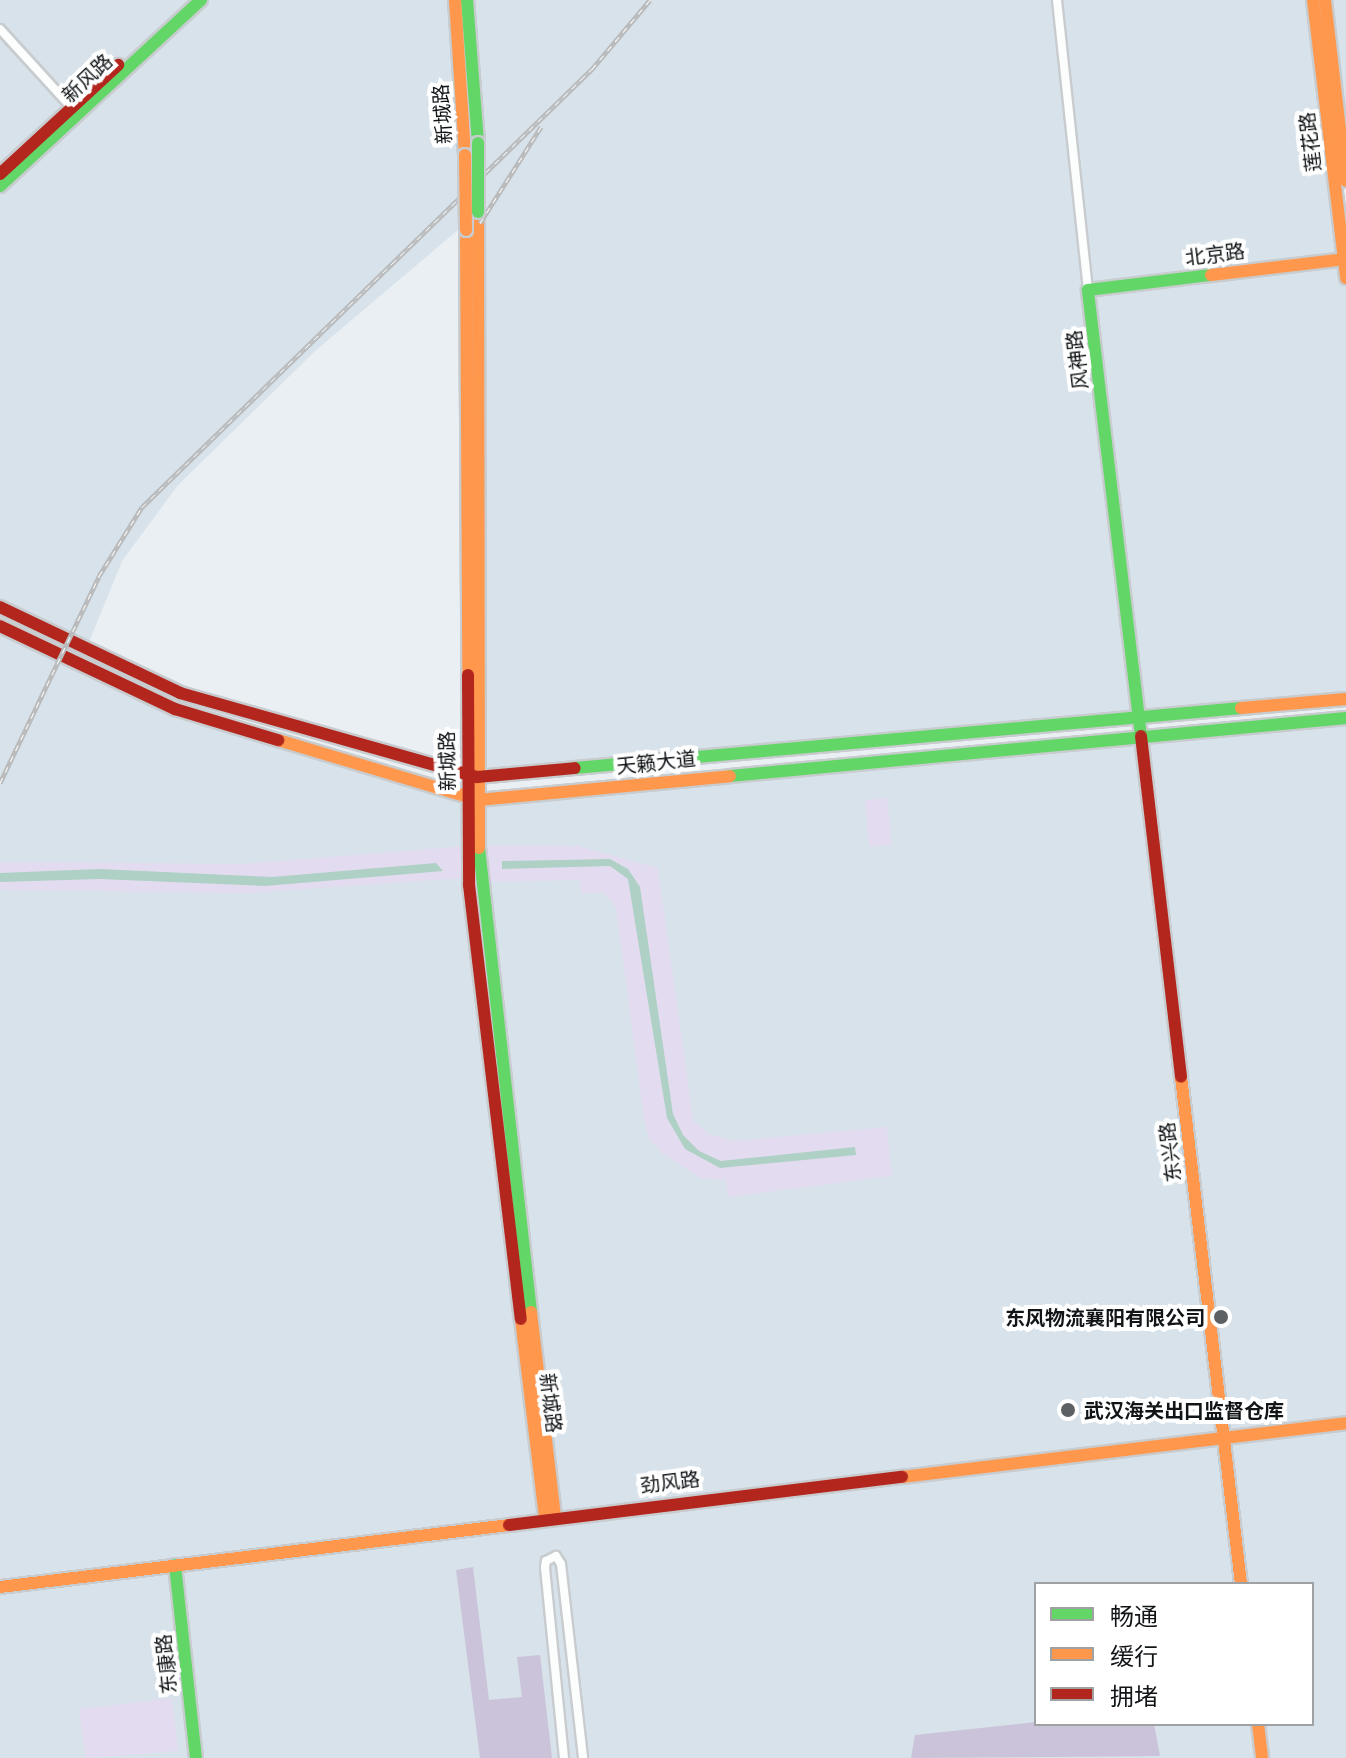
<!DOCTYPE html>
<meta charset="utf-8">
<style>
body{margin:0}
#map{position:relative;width:1346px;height:1758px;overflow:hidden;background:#eaeff3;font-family:Ubuntu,"Noto Sans SC",sans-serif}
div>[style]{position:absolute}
.built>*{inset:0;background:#d7e2ea}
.green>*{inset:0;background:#e3dcf0}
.forest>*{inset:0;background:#cbc3d9}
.water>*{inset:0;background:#aed0c5}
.roads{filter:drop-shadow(2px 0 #c8cccf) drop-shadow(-2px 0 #c8cccf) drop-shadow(0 2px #c8cccf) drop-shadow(0 -2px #c8cccf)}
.street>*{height:8px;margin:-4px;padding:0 4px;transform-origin:4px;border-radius:4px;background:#fcfdfd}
.fast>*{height:12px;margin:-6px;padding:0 6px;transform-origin:6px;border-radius:6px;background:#63d668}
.slow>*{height:12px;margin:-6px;padding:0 6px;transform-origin:6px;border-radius:6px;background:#ff974d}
.jam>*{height:12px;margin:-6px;padding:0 6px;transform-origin:6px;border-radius:6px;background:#b3261e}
.rail>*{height:5px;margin-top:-2.5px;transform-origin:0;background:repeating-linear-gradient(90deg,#fff 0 6px,#babbbc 0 12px);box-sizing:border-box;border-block:2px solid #babbbc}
.bridges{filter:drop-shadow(2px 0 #c8cccf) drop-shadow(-2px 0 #c8cccf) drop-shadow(0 2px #c8cccf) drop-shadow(0 -2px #c8cccf)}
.fast-bridge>*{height:12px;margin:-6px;padding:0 6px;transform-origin:6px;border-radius:6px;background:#63d668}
.slow-bridge>*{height:12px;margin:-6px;padding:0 6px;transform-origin:6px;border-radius:6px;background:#ff974d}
.dots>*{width:22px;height:22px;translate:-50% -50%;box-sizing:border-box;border:4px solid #fff;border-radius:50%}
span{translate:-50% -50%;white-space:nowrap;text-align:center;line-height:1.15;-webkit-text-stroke:8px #fff;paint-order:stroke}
.street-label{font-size:20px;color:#111517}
.poi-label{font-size:20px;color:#111517;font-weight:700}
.right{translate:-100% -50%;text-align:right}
.left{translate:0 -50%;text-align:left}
.legend{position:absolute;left:1034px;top:1582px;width:280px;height:144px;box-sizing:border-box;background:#fff;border:2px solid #a0a1a2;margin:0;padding:10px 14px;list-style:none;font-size:24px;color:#111517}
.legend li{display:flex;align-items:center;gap:16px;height:40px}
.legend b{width:40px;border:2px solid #a0a1a2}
</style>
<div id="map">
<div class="built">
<i style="clip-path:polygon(evenodd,0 0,1313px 0,1346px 278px,1346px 699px,477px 777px,478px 213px,315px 351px,178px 485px,122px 561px,80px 664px,175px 709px,478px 800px,1346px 718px,1346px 1758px,0 1758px,0 0,1036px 1584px,1312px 1584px,1312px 1724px,1036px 1724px,1036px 1584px)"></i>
<i style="clip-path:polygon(1325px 0,1346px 0,1346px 181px)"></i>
</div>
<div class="green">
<i style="clip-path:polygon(887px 798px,892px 845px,869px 847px,865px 800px)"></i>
<i style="clip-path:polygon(479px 845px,578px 846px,658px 868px,693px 1120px,709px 1134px,733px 1141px,887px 1127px,892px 1176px,728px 1197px,726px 1180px,700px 1178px,662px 1153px,649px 1139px,644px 1120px,616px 907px,602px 892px,581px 894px,580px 880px,479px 882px,479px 877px,247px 893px,0 890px,0 862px,243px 864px)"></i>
<i style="clip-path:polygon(172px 1698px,178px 1751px,86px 1758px,79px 1709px)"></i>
</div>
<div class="forest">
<i style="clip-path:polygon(473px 1567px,489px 1700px,522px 1697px,517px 1657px,540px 1655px,552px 1758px,480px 1758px,456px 1570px)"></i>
<i style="clip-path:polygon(1036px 1722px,1154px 1724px,1160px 1756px,911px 1758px,915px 1735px)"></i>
</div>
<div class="water">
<i style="clip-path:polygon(610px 859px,628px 869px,640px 887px,673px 1114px,683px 1135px,699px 1151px,721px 1161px,855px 1147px,856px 1155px,720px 1168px,685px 1149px,667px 1118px,628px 879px,610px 866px,502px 869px,502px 861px)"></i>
<i style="clip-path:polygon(436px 863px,443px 871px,265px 886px,99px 879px,0 882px,0 873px,99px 869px,272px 877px)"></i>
</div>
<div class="roads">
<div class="street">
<i style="left:1057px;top:0;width:292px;rotate:83.9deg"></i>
<i style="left:0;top:29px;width:105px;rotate:47.7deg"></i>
<i style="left:564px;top:1758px;width:192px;rotate:-95.7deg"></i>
<i style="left:545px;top:1567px;width:6px;rotate:-81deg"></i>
<i style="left:546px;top:1561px;width:11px;rotate:-27deg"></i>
<i style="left:556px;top:1556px;width:9px;rotate:58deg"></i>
<i style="left:561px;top:1564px;width:195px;rotate:83.5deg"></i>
</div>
<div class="fast">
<i style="left:467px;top:0;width:143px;rotate:85.6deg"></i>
<i style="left:0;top:186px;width:274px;rotate:-42.8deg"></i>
<i style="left:1141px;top:736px;width:449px;rotate:-96.8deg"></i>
<i style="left:1088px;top:290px;width:124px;rotate:-7deg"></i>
<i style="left:575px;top:768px;width:669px;rotate:-5.15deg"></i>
<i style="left:730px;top:776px;width:619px;rotate:-5.38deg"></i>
<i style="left:479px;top:848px;width:467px;rotate:83.6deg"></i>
<i style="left:175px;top:1565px;width:194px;rotate:83.8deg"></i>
</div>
<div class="slow">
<i style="left:455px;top:0;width:155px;rotate:86.3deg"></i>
<i style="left:1313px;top:0;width:280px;rotate:83.2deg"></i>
<i style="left:1325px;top:0;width:182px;rotate:83.4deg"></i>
<i style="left:478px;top:212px;width:636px;rotate:89.91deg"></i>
<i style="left:466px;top:230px;width:445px;rotate:89.7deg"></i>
<i style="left:1211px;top:275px;width:136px;rotate:-6.8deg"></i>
<i style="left:1241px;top:708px;width:105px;rotate:-4.9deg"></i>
<i style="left:278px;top:740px;width:209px;rotate:16.7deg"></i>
<i style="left:478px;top:800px;width:253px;rotate:-5.4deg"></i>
<i style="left:1181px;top:1077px;width:511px;rotate:83.25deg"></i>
<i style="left:531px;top:1312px;width:205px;rotate:83.3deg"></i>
<i style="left:521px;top:1319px;width:200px;rotate:83.1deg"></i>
<i style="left:902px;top:1477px;width:447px;rotate:-6.9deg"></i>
<i style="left:0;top:1587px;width:513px;rotate:-6.94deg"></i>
<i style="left:1258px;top:1724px;width:34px;rotate:83deg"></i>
</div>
<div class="jam">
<i style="left:0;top:174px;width:161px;rotate:-42.7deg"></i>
<i style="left:0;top:607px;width:199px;rotate:25.5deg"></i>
<i style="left:180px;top:693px;width:309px;rotate:15.8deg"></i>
<i style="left:477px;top:777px;width:98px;rotate:-5.2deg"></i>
<i style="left:0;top:626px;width:194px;rotate:25.4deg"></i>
<i style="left:175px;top:709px;width:108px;rotate:16.8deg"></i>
<i style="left:468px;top:675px;width:210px;rotate:89.7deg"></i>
<i style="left:469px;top:885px;width:437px;rotate:83.2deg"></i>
<i style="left:1141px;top:736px;width:343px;rotate:83.3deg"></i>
<i style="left:509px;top:1525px;width:396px;rotate:-7deg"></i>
</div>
</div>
<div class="rail">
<i style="left:480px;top:223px;width:114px;rotate:-57.6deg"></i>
<i style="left:0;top:783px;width:229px;rotate:-64.4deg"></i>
<i style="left:99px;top:576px;width:81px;rotate:-58.1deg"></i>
<i style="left:142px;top:507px;width:628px;rotate:-44.23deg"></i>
<i style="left:592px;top:69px;width:90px;rotate:-50deg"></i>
</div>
<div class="bridges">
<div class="fast-bridge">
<i style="left:478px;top:143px;width:69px;rotate:90deg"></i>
</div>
<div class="slow-bridge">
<i style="left:465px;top:155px;width:75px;rotate:89.2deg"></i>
</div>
</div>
<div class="dots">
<i style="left:1221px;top:1317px;background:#5d6164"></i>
<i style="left:1068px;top:1410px;background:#5d6164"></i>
</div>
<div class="street-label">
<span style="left:87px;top:78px;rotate:-43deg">新风路</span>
<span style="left:442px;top:114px;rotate:-94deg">新城路</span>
<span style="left:1310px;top:142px;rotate:-97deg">莲花路</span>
<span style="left:1215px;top:254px;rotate:-7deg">北京路</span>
<span style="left:1077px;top:360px;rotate:-97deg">风神路</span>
<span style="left:447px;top:761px;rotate:-91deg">新城路</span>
<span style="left:656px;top:762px;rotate:-6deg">天籁大道</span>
<span style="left:1170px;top:1152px;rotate:-97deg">东兴路</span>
<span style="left:551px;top:1403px;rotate:83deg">新城路</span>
<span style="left:670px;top:1482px;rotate:-7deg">劲风路</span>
<span style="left:166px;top:1664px;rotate:-96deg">东康路</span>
</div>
<div class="poi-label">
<span class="right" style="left:1205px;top:1317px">东风物流襄阳有限公司</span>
<span class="left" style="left:1084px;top:1410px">武汉海关出口监督仓库</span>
</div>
<ul class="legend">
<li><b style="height:10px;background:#63d668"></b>畅通</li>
<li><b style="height:10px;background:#ff974d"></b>缓行</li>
<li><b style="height:10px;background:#b3261e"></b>拥堵</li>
</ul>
</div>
